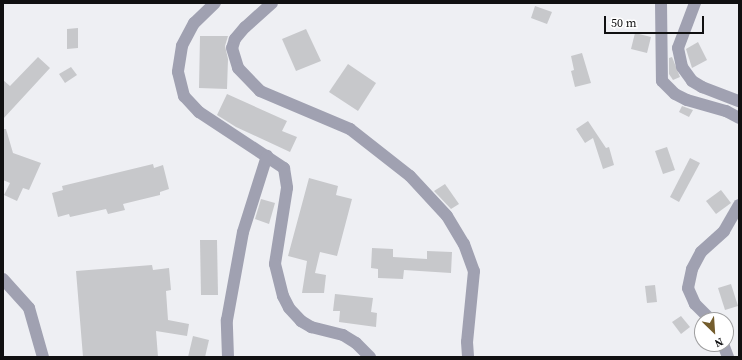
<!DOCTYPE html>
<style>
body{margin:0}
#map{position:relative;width:742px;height:360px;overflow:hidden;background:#eeeff3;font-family:"Source Serif 4",serif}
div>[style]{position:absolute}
.building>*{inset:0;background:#c7c8cb}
.street>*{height:12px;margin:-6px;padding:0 6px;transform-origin:6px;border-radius:6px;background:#a0a1b1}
span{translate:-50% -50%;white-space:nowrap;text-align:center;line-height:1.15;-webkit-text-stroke:3px #fff;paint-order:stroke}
.frame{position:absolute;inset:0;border:4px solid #101011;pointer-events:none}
.north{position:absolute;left:694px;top:312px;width:40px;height:40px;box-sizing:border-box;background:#fff;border:1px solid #9f9fa0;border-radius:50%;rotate:155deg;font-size:11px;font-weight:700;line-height:16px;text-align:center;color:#101011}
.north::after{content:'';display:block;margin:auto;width:14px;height:18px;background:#745d2d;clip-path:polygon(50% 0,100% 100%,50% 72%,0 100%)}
.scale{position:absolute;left:604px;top:16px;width:100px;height:18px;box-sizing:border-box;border:2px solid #101011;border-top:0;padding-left:5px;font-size:12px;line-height:14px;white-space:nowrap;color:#101011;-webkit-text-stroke:3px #fff;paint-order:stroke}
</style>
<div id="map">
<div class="building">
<i style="clip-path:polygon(535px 6px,552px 12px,547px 24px,531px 18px)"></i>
<i style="clip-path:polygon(78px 28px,78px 48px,67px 49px,67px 29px)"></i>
<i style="clip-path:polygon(306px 29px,321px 61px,296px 71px,282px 39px)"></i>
<i style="clip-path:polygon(635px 33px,651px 37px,647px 53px,631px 49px)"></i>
<i style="clip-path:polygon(200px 36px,228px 36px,225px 46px,228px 59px,227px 89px,199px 88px)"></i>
<i style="clip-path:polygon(698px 42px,707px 60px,692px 68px,686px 49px)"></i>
<i style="clip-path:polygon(582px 53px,591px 83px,575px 87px,571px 71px,574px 70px,571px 56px)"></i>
<i style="clip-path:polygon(38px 57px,50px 68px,3px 119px,3px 80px,10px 86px)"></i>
<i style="clip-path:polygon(672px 57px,680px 77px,673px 80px,669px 74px,669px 58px)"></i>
<i style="clip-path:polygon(348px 64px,376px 83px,358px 111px,329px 92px)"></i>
<i style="clip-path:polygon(71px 67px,77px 75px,65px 83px,59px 74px)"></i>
<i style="clip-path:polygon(227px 94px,287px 121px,282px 131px,297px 137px,290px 152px,236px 127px,217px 115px)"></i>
<i style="clip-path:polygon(682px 106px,693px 110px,689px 117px,679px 112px)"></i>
<i style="clip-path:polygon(588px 121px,606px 148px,609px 147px,614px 165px,603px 169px,593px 138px,585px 143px,576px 129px)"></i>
<i style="clip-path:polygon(3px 129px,6px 129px,13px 153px,41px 163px,29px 190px,23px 188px,17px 201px,4px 195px,10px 183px,3px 180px)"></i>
<i style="clip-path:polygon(667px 147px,675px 170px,663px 174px,655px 151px)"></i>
<i style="clip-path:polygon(690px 158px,700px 163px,679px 202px,670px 197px)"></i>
<i style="clip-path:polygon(153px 164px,154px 168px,163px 165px,169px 189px,160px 192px,160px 195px,123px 204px,125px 210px,108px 214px,106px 209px,70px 217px,69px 214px,58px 217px,52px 193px,63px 190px,62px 186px)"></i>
<i style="clip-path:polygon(309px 178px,338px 186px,336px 195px,352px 199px,337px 256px,320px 252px,315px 273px,326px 275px,324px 293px,302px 293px,307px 261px,288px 256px)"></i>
<i style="clip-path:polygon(445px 184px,459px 204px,451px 209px,434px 191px)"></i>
<i style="clip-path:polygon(721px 190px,731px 203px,716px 214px,706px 201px)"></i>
<i style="clip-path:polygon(261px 199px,275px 203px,269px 224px,255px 219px)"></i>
<i style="clip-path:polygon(200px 240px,217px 240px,218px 295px,201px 295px)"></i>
<i style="clip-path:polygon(372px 248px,393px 249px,393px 257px,427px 259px,427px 251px,452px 252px,451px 273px,404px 270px,403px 279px,378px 278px,378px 269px,371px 268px)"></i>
<i style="clip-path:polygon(152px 265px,153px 270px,169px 268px,171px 290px,166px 291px,168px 320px,189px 324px,187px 336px,156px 331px,158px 357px,83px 357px,76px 271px)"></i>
<i style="clip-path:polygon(731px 284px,738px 306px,725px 310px,718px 288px)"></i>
<i style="clip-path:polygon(655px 285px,657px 302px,647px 303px,645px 286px)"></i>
<i style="clip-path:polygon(335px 294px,373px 298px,371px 312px,377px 313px,376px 327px,339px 322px,340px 311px,333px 311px)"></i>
<i style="clip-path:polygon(681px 316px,690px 327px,681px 334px,672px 322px)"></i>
<i style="clip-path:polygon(193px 336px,209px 340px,205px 357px,188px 357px)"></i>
</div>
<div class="street">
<i style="left:215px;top:3px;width:29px;rotate:136deg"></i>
<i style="left:194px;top:23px;width:26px;rotate:118deg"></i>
<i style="left:182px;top:46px;width:26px;rotate:99deg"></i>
<i style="left:178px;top:72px;width:25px;rotate:76deg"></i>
<i style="left:184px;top:96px;width:22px;rotate:47deg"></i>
<i style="left:199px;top:112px;width:102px;rotate:33.4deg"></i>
<i style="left:284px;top:168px;width:20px;rotate:81deg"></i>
<i style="left:287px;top:188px;width:77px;rotate:99deg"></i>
<i style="left:275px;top:264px;width:33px;rotate:76deg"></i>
<i style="left:283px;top:296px;width:13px;rotate:63deg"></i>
<i style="left:289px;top:308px;width:18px;rotate:47deg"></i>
<i style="left:301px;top:321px;width:12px;rotate:31deg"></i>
<i style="left:311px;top:327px;width:33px;rotate:14deg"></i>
<i style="left:343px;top:335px;width:15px;rotate:32deg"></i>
<i style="left:356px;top:343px;width:20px;rotate:45deg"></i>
<i style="left:272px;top:3px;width:36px;rotate:138deg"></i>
<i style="left:245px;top:27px;width:16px;rotate:130deg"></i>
<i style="left:235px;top:39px;width:9px;rotate:108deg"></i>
<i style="left:232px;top:48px;width:21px;rotate:73deg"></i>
<i style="left:238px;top:68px;width:32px;rotate:46deg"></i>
<i style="left:260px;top:91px;width:98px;rotate:22.9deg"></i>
<i style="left:350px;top:129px;width:76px;rotate:38.1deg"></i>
<i style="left:410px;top:176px;width:54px;rotate:47.2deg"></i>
<i style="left:447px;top:216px;width:33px;rotate:59deg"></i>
<i style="left:464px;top:244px;width:29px;rotate:70deg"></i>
<i style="left:474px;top:271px;width:71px;rotate:95.6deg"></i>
<i style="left:467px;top:342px;width:15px;rotate:86deg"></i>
<i style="left:661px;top:3px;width:78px;rotate:89.3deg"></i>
<i style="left:662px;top:81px;width:18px;rotate:45deg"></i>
<i style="left:675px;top:94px;width:13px;rotate:27deg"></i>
<i style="left:687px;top:100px;width:41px;rotate:15.8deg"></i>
<i style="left:726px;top:111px;width:15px;rotate:28deg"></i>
<i style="left:695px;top:3px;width:48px;rotate:110.7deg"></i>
<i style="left:678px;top:48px;width:19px;rotate:78deg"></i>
<i style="left:682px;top:67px;width:17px;rotate:54deg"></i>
<i style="left:692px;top:81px;width:12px;rotate:31deg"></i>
<i style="left:702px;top:87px;width:40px;rotate:21deg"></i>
<i style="left:3px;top:279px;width:39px;rotate:48deg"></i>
<i style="left:29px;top:308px;width:51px;rotate:74.1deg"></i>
<i style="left:711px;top:320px;width:23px;rotate:-135deg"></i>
<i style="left:695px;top:304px;width:17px;rotate:-114deg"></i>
<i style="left:688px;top:288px;width:19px;rotate:-78deg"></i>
<i style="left:692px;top:269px;width:19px;rotate:-62deg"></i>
<i style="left:701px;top:252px;width:31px;rotate:-42deg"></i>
<i style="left:724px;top:231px;width:30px;rotate:-60deg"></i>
<i style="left:723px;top:344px;width:14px;rotate:69deg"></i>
<i style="left:228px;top:357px;width:37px;rotate:-92deg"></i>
<i style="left:227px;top:320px;width:89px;rotate:-79.7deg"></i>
<i style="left:243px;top:232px;width:80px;rotate:-72.5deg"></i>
</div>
<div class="frame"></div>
<div class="north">N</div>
<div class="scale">50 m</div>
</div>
